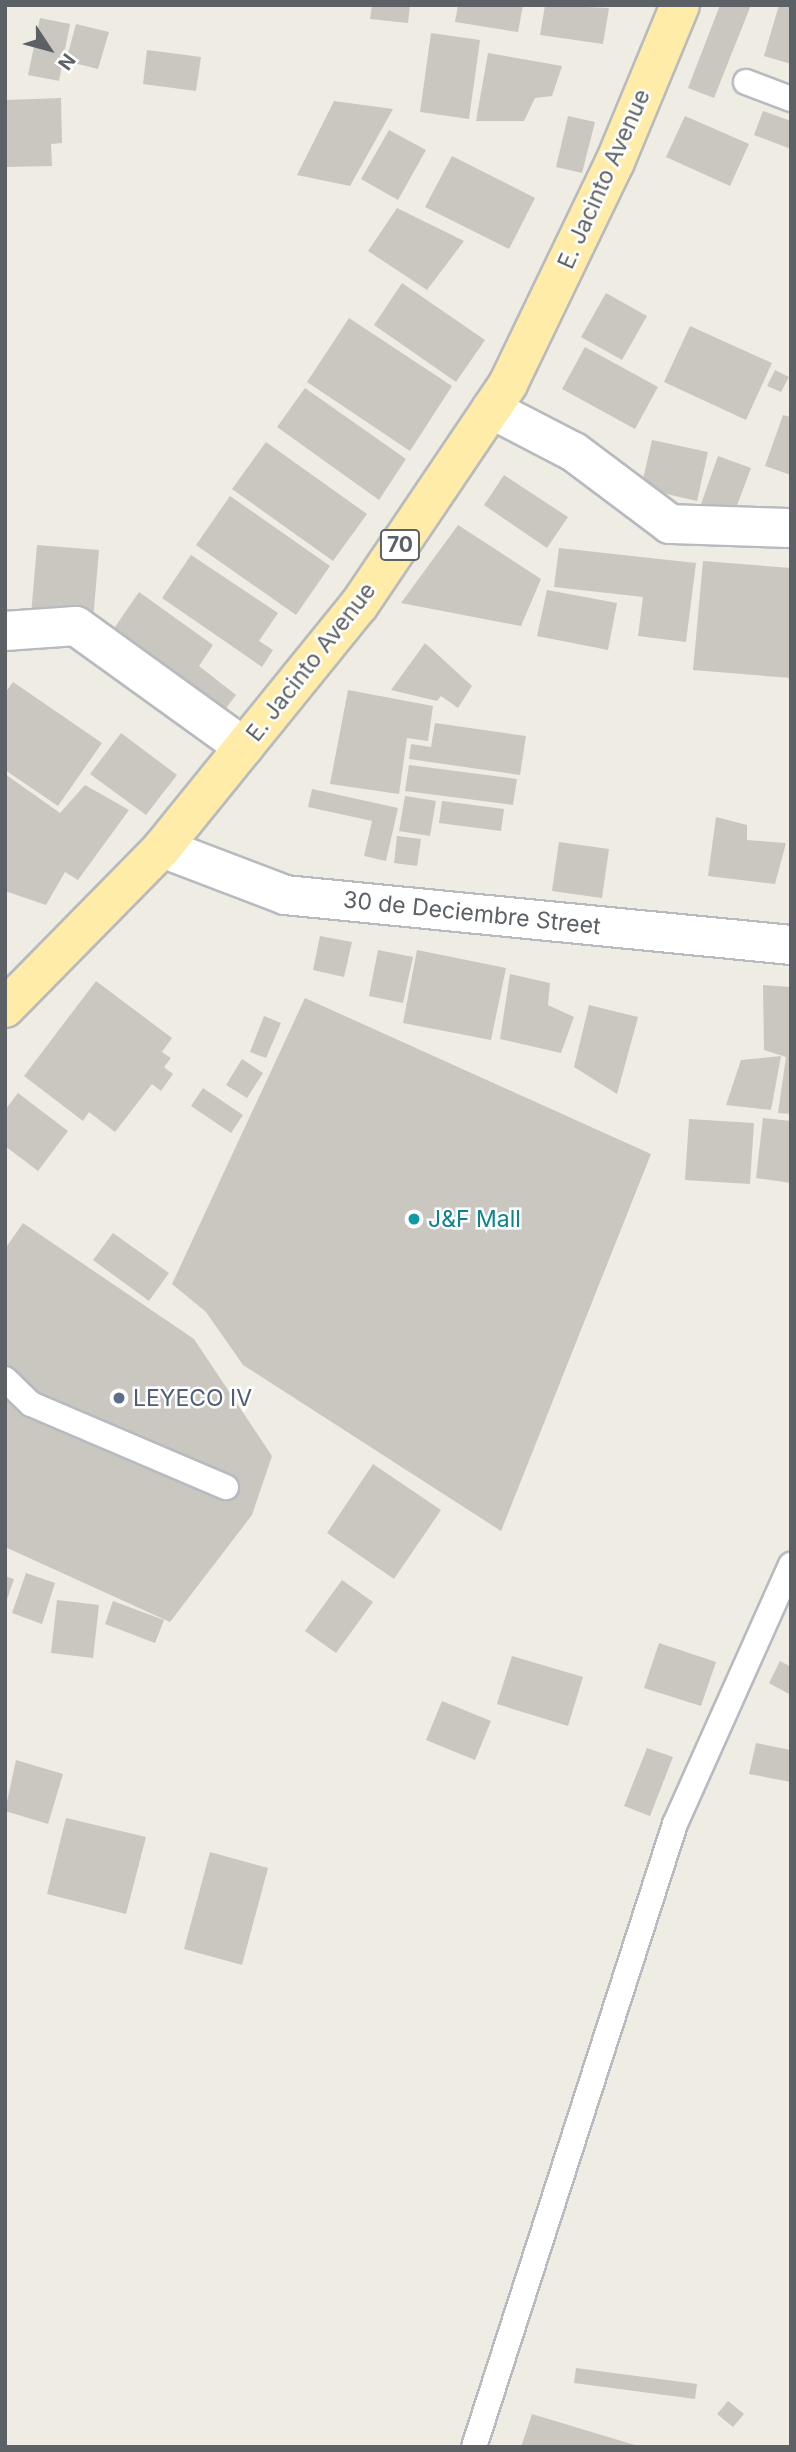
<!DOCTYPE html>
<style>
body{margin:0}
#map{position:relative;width:796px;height:2452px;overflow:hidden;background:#efece4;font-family:Inter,sans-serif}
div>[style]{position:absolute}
.building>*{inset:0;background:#cac7c1}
.roads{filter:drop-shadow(2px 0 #b7babe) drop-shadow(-2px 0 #b7babe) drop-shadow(0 2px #b7babe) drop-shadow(0 -2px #b7babe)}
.service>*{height:24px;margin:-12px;padding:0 12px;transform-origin:12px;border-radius:12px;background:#fff}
.minor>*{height:38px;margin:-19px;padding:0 19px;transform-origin:19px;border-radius:19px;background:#fff}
.tertiary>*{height:38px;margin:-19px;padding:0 19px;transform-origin:19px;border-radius:19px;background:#fff}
.primary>*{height:38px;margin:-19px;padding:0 19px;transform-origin:19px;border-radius:19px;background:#ffeca9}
.dots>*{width:19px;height:19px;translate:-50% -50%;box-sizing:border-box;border:4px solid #fff;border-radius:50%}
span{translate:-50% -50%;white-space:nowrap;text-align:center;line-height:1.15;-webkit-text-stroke:5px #fff;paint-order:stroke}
.shield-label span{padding:2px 5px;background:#fff;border:2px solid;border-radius:5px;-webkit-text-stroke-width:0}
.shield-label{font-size:21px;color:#5c6165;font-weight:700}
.street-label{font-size:23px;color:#5c6165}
.culture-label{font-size:23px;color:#0d838f}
.left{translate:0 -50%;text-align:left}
.service-label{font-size:23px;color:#4e5e75}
.frame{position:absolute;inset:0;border:7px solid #5c6165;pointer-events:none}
.north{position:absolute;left:14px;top:14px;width:70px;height:70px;-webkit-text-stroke:5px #fff;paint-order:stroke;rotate:126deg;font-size:19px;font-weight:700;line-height:28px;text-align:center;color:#5c6165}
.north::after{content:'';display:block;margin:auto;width:24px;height:32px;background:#5c6165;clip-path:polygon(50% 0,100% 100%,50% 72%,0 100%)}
</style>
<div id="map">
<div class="building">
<i style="clip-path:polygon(372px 5px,410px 5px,408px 23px,370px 19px)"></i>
<i style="clip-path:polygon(458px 5px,523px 5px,518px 32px,455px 22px)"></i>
<i style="clip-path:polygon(545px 5px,609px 8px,603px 44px,540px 35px)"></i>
<i style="clip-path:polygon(720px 5px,751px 5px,714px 98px,688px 88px)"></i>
<i style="clip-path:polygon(779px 5px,791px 5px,791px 64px,764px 56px)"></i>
<i style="clip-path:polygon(40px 18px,70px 24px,59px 81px,28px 75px)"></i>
<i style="clip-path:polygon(76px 24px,109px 32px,98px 69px,66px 61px)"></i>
<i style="clip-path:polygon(431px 33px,480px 40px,469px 119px,420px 112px)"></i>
<i style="clip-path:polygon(147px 50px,201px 57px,196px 91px,143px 84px)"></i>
<i style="clip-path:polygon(488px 53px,562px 66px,552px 96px,535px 98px,524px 121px,476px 121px)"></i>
<i style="clip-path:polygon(61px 98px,62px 143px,51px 144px,52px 166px,6px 167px,5px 100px)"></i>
<i style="clip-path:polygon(334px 101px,393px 109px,350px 186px,297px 175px)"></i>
<i style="clip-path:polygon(763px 111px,791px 121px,791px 149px,754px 135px)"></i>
<i style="clip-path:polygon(568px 116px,595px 122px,582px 173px,556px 167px)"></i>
<i style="clip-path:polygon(685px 116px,749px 144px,730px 186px,666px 157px)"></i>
<i style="clip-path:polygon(389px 130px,426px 150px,398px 200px,361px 179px)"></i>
<i style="clip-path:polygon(452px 156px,535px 198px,509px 249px,425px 207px)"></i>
<i style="clip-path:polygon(397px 208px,464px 241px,427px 290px,368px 251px)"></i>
<i style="clip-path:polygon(402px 283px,485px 340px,456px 382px,374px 325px)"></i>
<i style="clip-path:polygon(606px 293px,647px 316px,622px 360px,581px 337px)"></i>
<i style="clip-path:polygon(349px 318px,452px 386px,410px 451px,307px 382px)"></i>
<i style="clip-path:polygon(690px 326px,772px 363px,746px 420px,664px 382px)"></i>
<i style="clip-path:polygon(585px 347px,658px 387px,635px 429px,562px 389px)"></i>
<i style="clip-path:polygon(775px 370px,789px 377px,781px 392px,767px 386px)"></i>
<i style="clip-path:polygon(305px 388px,406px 459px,379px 500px,277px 427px)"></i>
<i style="clip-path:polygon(783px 415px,791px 417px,791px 475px,765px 466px)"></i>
<i style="clip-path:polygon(652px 440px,708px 452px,697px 501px,641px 488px)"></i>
<i style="clip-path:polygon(266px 442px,367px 514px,333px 561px,232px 489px)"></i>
<i style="clip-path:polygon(718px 456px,751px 468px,732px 519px,700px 507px)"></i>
<i style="clip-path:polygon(504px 475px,568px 517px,547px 548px,484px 505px)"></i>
<i style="clip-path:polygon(230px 496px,330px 566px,296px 615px,196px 545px)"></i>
<i style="clip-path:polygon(458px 525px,541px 579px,521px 626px,401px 603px)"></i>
<i style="clip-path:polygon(37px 545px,99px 550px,93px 620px,31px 615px)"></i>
<i style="clip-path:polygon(559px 548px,696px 563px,686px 642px,638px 636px,643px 597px,554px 587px)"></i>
<i style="clip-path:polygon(191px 555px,278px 613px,259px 641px,273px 650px,262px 667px,162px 598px)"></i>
<i style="clip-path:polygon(703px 561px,791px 568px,791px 678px,693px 670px)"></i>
<i style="clip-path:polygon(547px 590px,617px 603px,608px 650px,537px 636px)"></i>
<i style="clip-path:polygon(139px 592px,213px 645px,199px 666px,236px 695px,218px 719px,106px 640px)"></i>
<i style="clip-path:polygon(425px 643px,472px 686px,458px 708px,441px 696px,437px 701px,391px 690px)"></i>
<i style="clip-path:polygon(13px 682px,102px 743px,58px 806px,5px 770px,5px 693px)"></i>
<i style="clip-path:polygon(348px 690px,433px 706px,428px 741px,407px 738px,399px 794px,330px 784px)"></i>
<i style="clip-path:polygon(435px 723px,526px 736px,520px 775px,409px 759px,411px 744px,431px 747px)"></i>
<i style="clip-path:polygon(121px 733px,177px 775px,146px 815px,90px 774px)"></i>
<i style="clip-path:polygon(409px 765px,517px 779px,513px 805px,405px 791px)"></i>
<i style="clip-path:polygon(5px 774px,60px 813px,85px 785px,129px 810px,78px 880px,65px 872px,46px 905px,5px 891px)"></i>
<i style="clip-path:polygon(312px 789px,398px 808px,386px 861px,364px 856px,372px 821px,308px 807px)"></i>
<i style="clip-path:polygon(405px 796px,436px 801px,430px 836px,399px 831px)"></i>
<i style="clip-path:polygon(442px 801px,504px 809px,501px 831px,439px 823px)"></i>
<i style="clip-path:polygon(716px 817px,747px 825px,747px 840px,786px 843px,775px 884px,708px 876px)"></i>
<i style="clip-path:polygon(397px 836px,421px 839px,417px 866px,394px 863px)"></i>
<i style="clip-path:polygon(559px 842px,609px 849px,602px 898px,552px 891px)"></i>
<i style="clip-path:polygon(320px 936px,352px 942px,344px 977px,313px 970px)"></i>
<i style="clip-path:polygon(378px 950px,413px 957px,403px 1003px,369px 996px)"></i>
<i style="clip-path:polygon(417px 950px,506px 968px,491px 1040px,403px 1023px)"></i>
<i style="clip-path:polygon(510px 974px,550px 983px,548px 1005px,574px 1017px,561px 1053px,500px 1039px)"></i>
<i style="clip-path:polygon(96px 981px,172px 1038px,162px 1052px,171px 1058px,164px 1067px,173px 1074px,161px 1091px,152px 1084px,115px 1132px,89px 1112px,83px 1121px,24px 1076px)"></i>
<i style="clip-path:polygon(763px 985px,791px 987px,791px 1114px,778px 1113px,786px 1057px,764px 1050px)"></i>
<i style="clip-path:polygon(305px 998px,651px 1154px,501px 1531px,243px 1365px,206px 1312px,172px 1284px)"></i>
<i style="clip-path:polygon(589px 1005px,638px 1017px,617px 1094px,574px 1067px)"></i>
<i style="clip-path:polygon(264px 1016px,281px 1023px,266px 1058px,250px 1052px)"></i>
<i style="clip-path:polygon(781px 1056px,771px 1110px,726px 1105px,741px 1060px)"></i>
<i style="clip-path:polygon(242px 1059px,263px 1073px,247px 1098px,226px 1085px)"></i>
<i style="clip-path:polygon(203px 1088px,243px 1115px,231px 1133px,191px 1106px)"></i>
<i style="clip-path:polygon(18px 1093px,68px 1131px,38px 1171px,5px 1146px,5px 1110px)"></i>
<i style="clip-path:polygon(763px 1118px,791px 1121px,791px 1183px,756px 1178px)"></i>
<i style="clip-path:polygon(689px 1119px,754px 1123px,750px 1184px,685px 1180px)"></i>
<i style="clip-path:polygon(23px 1223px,194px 1339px,272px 1456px,252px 1515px,170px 1622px,5px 1547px,5px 1249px)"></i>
<i style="clip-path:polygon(113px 1233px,169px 1273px,149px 1301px,93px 1260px)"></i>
<i style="clip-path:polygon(373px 1464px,441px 1510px,394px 1579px,327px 1533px)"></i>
<i style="clip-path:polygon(26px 1573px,55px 1583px,42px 1624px,12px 1613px)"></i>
<i style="clip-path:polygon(5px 1576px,14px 1579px,6px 1602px,5px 1602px)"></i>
<i style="clip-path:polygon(342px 1580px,373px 1602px,336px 1653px,305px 1631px)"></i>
<i style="clip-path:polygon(57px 1600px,99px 1605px,93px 1658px,51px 1653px)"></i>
<i style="clip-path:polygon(113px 1601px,164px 1620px,155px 1643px,105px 1624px)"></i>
<i style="clip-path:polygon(659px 1643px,716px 1662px,701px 1706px,644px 1688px)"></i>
<i style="clip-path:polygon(512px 1656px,583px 1677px,568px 1726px,497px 1704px)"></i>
<i style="clip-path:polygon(780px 1661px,791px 1667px,791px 1695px,769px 1683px)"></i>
<i style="clip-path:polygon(442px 1701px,491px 1721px,475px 1760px,426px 1740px)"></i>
<i style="clip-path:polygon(756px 1743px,791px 1750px,791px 1782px,749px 1774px)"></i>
<i style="clip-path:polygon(647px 1748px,673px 1757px,650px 1816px,624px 1806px)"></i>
<i style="clip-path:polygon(16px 1760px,63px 1774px,48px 1824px,5px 1811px)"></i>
<i style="clip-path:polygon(66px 1818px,146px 1837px,126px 1914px,47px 1894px)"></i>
<i style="clip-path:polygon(210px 1852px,268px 1868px,242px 1965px,184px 1949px)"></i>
<i style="clip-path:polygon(576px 2368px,697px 2384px,695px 2399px,574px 2383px)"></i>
<i style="clip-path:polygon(728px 2401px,744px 2414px,733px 2427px,717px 2414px)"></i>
<i style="clip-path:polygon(532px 2414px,638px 2446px,638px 2447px,521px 2447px)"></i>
</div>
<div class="roads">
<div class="service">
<i style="left:746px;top:82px;width:48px;rotate:20.7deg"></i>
<i style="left:5px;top:1379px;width:36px;rotate:44deg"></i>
<i style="left:31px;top:1404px;width:212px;rotate:23.1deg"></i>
<i style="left:474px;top:2447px;width:655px;rotate:-72.12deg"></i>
<i style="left:675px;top:1824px;width:284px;rotate:-65.9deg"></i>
</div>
<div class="minor">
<i style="left:491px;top:409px;width:93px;rotate:27.4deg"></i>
<i style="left:574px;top:452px;width:120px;rotate:36.9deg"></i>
<i style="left:670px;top:524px;width:121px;rotate:1.9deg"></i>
<i style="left:5px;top:631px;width:71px;rotate:-4deg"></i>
<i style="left:76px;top:626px;width:207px;rotate:35.8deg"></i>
</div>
<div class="tertiary">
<i style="left:162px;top:848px;width:132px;rotate:20.9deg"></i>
<i style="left:285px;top:895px;width:508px;rotate:5.64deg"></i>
</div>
<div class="primary">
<i style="left:5px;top:1008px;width:224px;rotate:-45.5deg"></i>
<i style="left:162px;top:848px;width:313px;rotate:-51deg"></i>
<i style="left:359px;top:605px;width:267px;rotate:-56deg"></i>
<i style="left:508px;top:384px;width:246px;rotate:-64.3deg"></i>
<i style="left:615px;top:162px;width:170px;rotate:-67.5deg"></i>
</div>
</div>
<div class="dots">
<i style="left:414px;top:1219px;background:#0f9aa8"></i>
<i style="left:119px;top:1398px;background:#5c6f8a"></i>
</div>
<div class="shield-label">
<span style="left:400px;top:545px">70</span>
</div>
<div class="street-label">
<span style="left:604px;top:179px;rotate:-66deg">E. Jacinto Avenue</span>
<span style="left:311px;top:662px;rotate:-52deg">E. Jacinto Avenue</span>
<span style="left:472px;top:913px;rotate:6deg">30 de Deciembre Street</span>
</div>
<div class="culture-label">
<span class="left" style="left:428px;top:1219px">J&amp;F Mall</span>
</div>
<div class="service-label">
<span class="left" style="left:133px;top:1398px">LEYECO IV</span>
</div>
<div class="frame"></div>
<div class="north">N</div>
</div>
